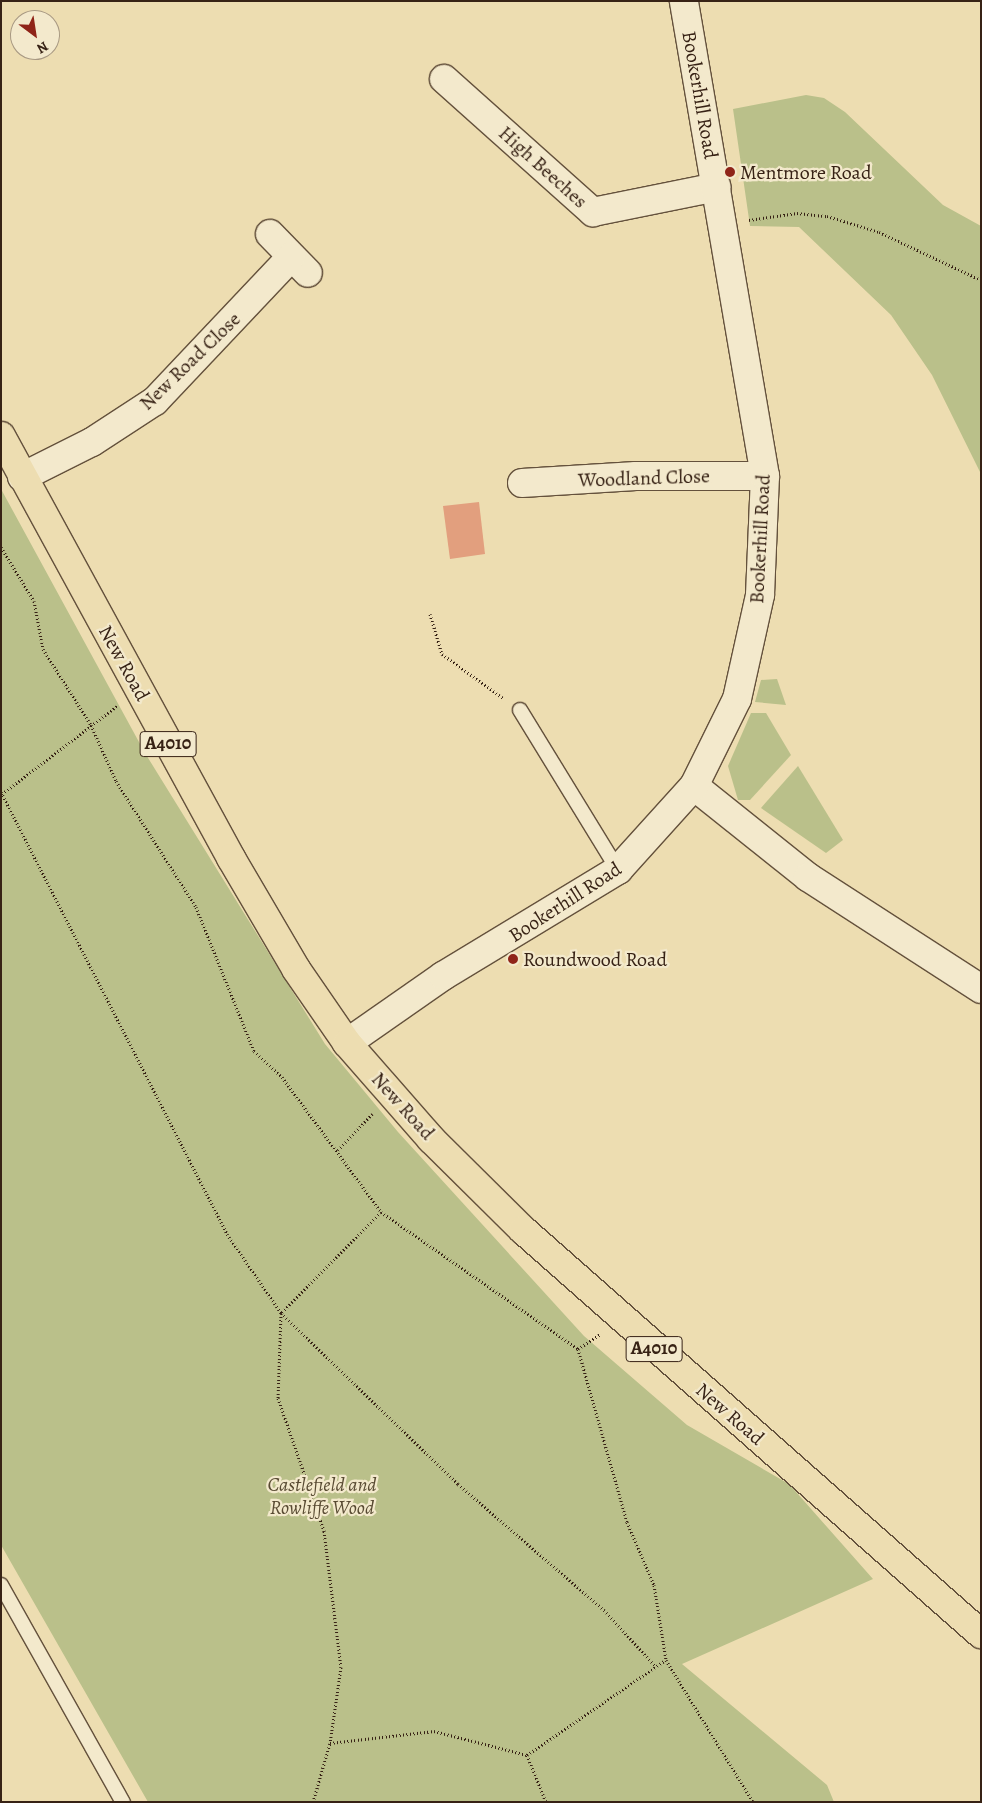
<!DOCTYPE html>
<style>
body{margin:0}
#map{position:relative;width:982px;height:1803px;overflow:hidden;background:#edddb1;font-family:Alegreya,serif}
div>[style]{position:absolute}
.green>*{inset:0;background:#bac08a}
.building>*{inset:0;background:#e29f7e}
.path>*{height:3px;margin-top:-1.5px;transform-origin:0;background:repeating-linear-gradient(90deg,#372215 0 1px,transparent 0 3.5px)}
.roads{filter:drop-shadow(1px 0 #64513c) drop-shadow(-1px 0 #64513c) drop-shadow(0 1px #64513c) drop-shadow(0 -1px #64513c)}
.service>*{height:14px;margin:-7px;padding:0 7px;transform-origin:7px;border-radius:7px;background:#f3e9cc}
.minor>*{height:28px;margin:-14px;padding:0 14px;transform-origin:14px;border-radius:14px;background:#f3e9cc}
.trunk>*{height:28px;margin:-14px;padding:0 14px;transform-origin:14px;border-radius:14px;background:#edddb1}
.dots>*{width:14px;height:14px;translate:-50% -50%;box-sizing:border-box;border:2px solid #f3e9cc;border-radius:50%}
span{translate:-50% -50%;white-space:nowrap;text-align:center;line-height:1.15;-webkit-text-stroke:4.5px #f3e9cc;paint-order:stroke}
.shield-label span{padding:1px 4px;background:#f3e9cc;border:1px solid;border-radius:4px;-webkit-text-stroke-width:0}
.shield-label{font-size:19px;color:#372215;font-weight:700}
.street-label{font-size:20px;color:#372215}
.poi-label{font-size:20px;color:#372215}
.left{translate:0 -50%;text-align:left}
.park-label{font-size:20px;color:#584a32;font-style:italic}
.frame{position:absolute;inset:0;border:2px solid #372215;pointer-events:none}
.north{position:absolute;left:10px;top:10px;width:50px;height:50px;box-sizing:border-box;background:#f3e9cc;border:1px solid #a89983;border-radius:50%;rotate:149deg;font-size:14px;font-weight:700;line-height:20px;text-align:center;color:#372215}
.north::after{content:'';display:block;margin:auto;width:18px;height:22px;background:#8f2418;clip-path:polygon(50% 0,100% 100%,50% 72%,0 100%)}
</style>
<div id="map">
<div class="green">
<i style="clip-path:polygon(806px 95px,824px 98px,845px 112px,943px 205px,981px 226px,981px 474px,932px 375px,891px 315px,799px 227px,750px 226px,733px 109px)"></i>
<i style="clip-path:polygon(1px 489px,145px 753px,325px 1044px,398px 1132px,584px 1336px,687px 1425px,789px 1484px,873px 1579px,682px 1664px,827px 1785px,834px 1802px,148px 1802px,1px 1545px)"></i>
<i style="clip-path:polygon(777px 679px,786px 705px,755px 702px,761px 680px)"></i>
<i style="clip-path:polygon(751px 713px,766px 713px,791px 755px,750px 800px,738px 800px,728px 766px)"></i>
<i style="clip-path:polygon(798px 766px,843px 840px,826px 853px,761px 808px)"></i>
</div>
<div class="building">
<i style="clip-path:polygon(479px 502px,485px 554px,450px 559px,443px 506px)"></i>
</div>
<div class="path">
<i style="left:749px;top:220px;width:49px;rotate:-8.3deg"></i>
<i style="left:797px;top:213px;width:30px;rotate:6deg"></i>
<i style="left:827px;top:216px;width:54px;rotate:17.1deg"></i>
<i style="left:879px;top:232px;width:113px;rotate:25.2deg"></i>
<i style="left:1px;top:547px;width:63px;rotate:58.6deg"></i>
<i style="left:34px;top:601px;width:49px;rotate:79.4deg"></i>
<i style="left:43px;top:649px;width:90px;rotate:57.7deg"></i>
<i style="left:91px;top:725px;width:61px;rotate:65.9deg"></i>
<i style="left:116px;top:781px;width:149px;rotate:57.6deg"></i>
<i style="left:196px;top:907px;width:155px;rotate:68.1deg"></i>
<i style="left:254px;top:1051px;width:38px;rotate:43deg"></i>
<i style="left:282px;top:1077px;width:167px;rotate:53.7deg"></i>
<i style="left:381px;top:1212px;width:240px;rotate:34.8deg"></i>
<i style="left:578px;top:1349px;width:180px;rotate:74.2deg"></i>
<i style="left:627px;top:1522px;width:69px;rotate:66.8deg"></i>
<i style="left:654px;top:1585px;width:76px;rotate:80.9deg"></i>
<i style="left:666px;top:1660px;width:167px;rotate:58.5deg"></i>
<i style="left:430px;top:614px;width:42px;rotate:73.3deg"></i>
<i style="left:442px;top:654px;width:75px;rotate:35.8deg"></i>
<i style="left:1px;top:792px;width:496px;rotate:62.9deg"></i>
<i style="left:227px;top:1234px;width:96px;rotate:55.6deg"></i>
<i style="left:281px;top:1313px;width:85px;rotate:92deg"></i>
<i style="left:278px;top:1398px;width:141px;rotate:70.9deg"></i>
<i style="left:324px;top:1531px;width:137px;rotate:82.9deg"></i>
<i style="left:341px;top:1667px;width:77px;rotate:98.2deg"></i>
<i style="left:330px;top:1743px;width:105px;rotate:-6.6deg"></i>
<i style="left:434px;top:1731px;width:96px;rotate:14.5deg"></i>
<i style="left:527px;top:1755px;width:51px;rotate:68deg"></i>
<i style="left:2px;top:794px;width:145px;rotate:-37.4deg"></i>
<i style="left:338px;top:1150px;width:50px;rotate:-46.6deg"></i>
<i style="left:381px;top:1212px;width:142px;rotate:134.7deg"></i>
<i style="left:281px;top:1313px;width:246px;rotate:44deg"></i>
<i style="left:458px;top:1484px;width:193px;rotate:40.8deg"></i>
<i style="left:604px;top:1610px;width:77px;rotate:47.6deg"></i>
<i style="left:578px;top:1349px;width:27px;rotate:-34deg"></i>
<i style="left:527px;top:1755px;width:168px;rotate:-34.4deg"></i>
<i style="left:313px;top:1802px;width:61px;rotate:-73.9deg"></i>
</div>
<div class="roads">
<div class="service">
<i style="left:520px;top:710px;width:188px;rotate:58.5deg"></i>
<i style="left:1px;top:1585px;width:249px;rotate:60.7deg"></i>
</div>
<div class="minor">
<i style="left:444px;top:79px;width:200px;rotate:41.8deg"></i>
<i style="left:593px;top:212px;width:126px;rotate:-11.4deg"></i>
<i style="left:270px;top:234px;width:54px;rotate:45.7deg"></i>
<i style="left:22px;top:477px;width:78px;rotate:-26.6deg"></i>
<i style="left:92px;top:442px;width:75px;rotate:-33.1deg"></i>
<i style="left:155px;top:401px;width:198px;rotate:-46.6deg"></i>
<i style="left:522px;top:483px;width:114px;rotate:-3.5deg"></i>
<i style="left:636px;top:476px;width:129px"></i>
<i style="left:694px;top:786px;width:146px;rotate:38.6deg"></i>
<i style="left:808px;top:877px;width:206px;rotate:32.9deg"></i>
<i style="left:347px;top:1043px;width:117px;rotate:-34.9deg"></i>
<i style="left:443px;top:976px;width:205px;rotate:-31.2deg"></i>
<i style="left:618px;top:870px;width:113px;rotate:-47.9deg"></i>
<i style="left:694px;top:786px;width:97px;rotate:-63.7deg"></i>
<i style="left:737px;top:699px;width:107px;rotate:-77.5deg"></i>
<i style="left:760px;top:595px;width:119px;rotate:-87.6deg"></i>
<i style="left:765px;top:476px;width:482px;rotate:-99.7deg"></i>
</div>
<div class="trunk">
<i style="left:1px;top:436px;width:481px;rotate:61.4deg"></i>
<i style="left:231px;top:858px;width:129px;rotate:59.6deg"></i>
<i style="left:296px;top:969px;width:90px;rotate:55.4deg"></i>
<i style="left:347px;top:1043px;width:128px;rotate:48.8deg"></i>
<i style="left:431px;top:1139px;width:129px;rotate:44.7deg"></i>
<i style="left:523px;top:1230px;width:611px;rotate:41.42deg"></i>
</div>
</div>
<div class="dots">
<i style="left:730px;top:172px;background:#8f2418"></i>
<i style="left:513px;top:959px;background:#8f2418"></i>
</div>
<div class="shield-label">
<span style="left:168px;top:744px">A4010</span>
<span style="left:654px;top:1349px">A4010</span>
</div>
<div class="street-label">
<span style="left:700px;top:95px;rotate:80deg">Bookerhill Road</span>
<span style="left:543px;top:167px;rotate:42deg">High Beeches</span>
<span style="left:190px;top:361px;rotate:-44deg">New Road Close</span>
<span style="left:644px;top:478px;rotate:-2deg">Woodland Close</span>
<span style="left:760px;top:539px;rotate:-87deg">Bookerhill Road</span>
<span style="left:124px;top:663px;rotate:61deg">New Road</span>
<span style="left:565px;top:902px;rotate:-33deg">Bookerhill Road</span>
<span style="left:403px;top:1106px;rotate:48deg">New Road</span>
<span style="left:730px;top:1414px;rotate:41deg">New Road</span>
</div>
<div class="poi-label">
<span class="left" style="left:740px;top:172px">Mentmore Road</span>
<span class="left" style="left:523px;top:959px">Roundwood Road</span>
</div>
<div class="park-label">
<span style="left:322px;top:1496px">Castlefield and<br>Rowliffe Wood</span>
</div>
<div class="frame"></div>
<div class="north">N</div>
</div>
